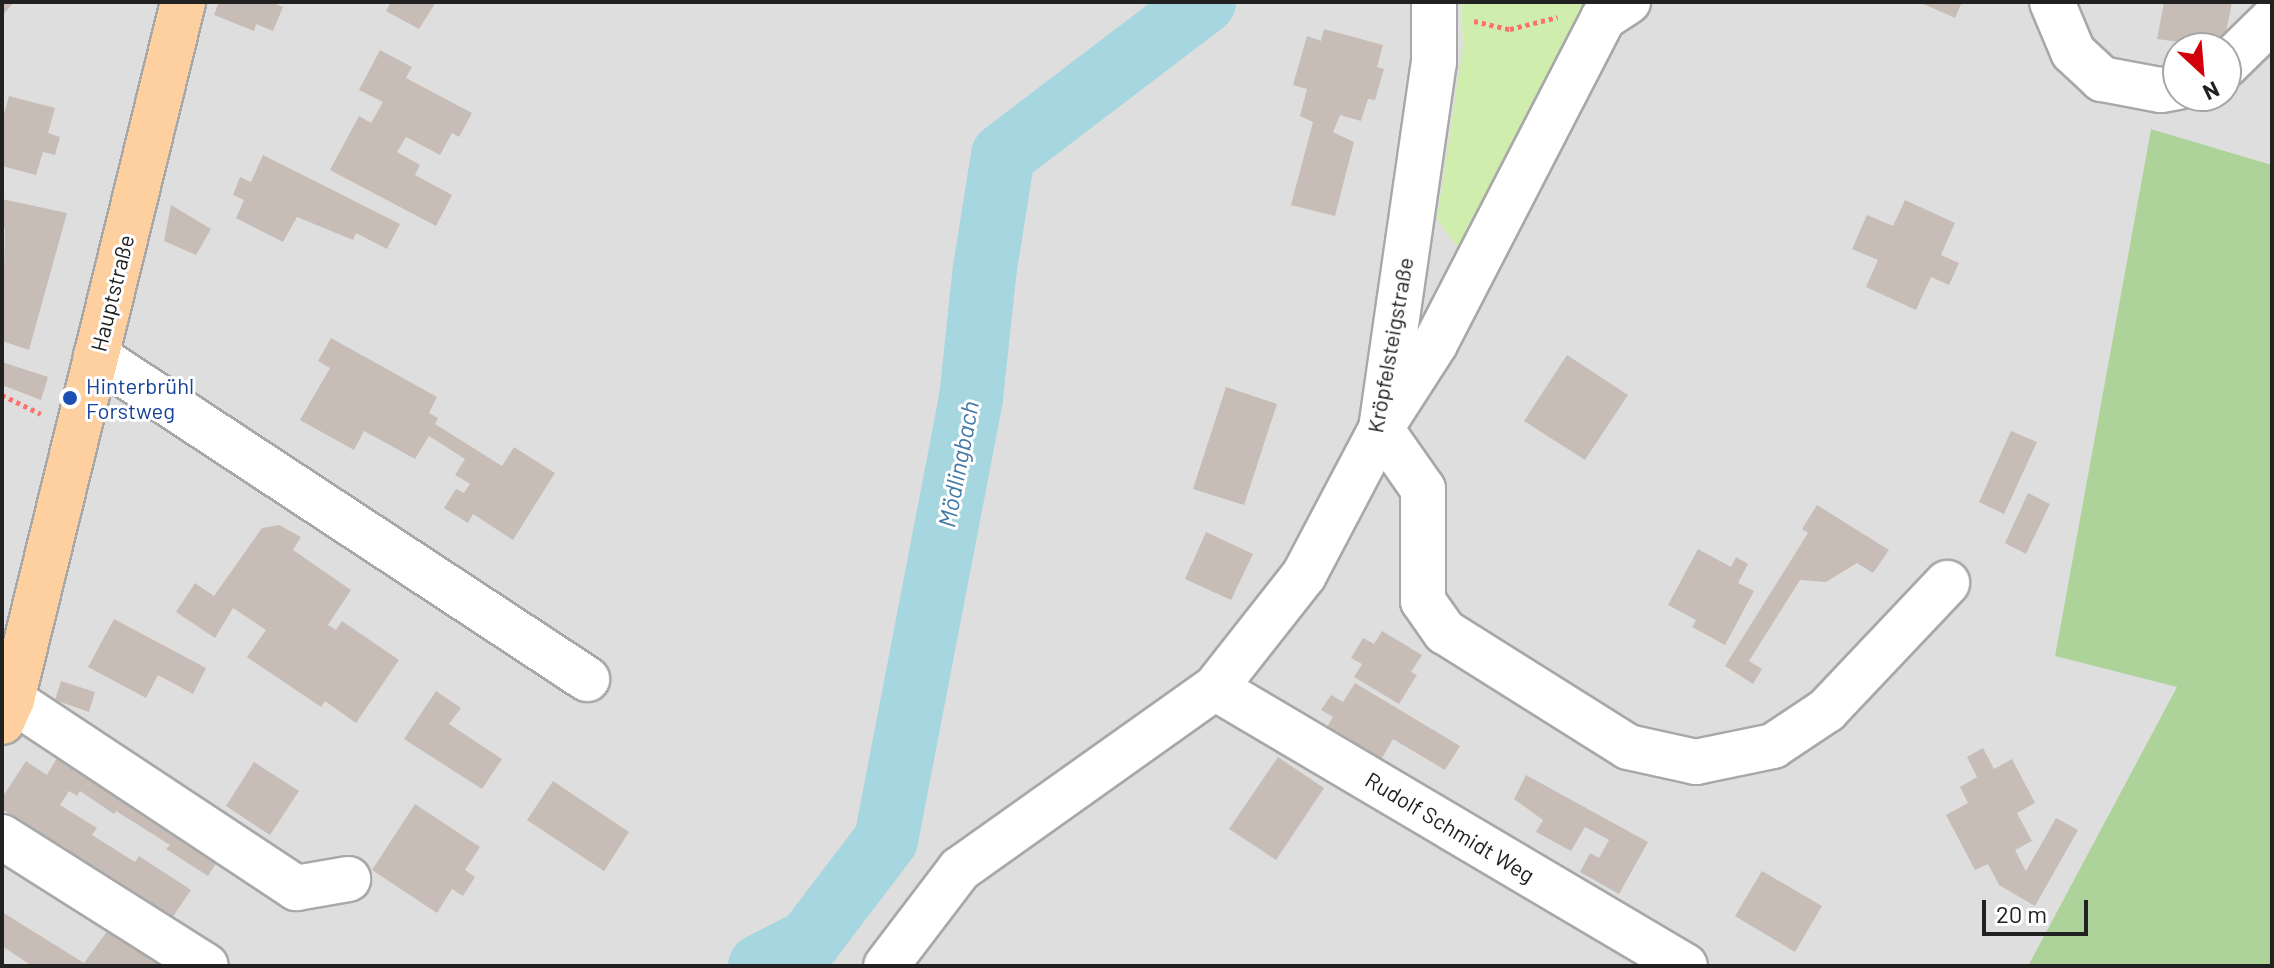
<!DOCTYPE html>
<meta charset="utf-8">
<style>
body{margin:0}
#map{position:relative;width:2274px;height:968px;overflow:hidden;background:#f2eee7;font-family:Barlow,sans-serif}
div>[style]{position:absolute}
.residential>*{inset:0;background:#dfdede}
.grass>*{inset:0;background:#cfedac}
.forest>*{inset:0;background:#aed39a}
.river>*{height:64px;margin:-32px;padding:0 32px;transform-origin:32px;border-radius:32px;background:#a6d7e1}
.building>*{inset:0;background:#c7bdb6}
.path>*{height:5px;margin-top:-2.5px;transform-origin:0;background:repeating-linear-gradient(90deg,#ff726b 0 4px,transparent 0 8px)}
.roads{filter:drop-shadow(2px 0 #a8a8a8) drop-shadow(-2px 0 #a8a8a8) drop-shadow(0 2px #a8a8a8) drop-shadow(0 -2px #a8a8a8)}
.minor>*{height:44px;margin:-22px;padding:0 22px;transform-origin:22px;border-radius:22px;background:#fff}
.major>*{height:44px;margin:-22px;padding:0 22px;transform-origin:22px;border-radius:22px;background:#ffd09f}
.dots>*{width:22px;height:22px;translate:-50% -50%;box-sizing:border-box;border:4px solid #fff;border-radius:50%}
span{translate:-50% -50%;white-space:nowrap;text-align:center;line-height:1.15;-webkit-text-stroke:6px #fff;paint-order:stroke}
.street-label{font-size:22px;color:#212121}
.transit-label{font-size:22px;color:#164399}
.left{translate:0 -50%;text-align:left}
.water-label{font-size:24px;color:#4279a6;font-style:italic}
.frame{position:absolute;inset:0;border:4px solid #212121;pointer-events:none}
.north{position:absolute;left:2162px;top:32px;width:80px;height:80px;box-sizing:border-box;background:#fff;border:2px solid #a6a6a6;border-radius:50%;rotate:154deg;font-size:22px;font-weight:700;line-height:32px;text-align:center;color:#212121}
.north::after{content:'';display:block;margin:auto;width:28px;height:36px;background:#d2000b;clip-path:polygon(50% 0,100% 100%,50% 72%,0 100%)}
.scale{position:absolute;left:1982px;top:900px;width:106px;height:36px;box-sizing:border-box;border:4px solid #212121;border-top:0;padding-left:10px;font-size:24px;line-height:28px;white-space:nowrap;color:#212121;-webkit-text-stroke:6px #fff;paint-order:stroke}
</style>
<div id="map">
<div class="residential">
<i style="clip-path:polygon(evenodd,2px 2px,1461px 2px,1463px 46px,1562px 75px,1588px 2px,2272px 2px,2272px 165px,2151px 129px,2055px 656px,2178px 686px,2028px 966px,2px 966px,2px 2px,2178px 48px,2226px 48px,2226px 96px,2178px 96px,2178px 48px)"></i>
</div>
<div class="grass">
<i style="clip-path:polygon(1461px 2px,1588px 2px,1562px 75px,1465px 258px,1437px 219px,1463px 46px)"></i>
</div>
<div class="forest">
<i style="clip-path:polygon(2151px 129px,2272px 165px,2272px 966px,2028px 966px,2177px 687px,2055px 656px)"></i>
</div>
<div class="river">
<i style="left:760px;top:966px;width:55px;rotate:-27deg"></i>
<i style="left:809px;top:941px;width:127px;rotate:-52.7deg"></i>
<i style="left:886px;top:840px;width:450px;rotate:-79.1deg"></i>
<i style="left:971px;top:398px;width:131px;rotate:-83.9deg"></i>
<i style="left:985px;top:268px;width:114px;rotate:-80.9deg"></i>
<i style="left:1003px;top:155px;width:253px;rotate:-37.3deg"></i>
</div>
<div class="building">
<i style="clip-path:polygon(2px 2px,14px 2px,2px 16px)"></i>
<i style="clip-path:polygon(219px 2px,271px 2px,283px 7px,273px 31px,256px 24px,254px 31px,214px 15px)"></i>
<i style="clip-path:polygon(391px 2px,436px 2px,419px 29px,386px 11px)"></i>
<i style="clip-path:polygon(1919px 2px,1962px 2px,1955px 18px)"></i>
<i style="clip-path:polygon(2164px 2px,2232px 2px,2223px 48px,2157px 39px)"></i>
<i style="clip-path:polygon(1324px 29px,1383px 45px,1377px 67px,1384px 69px,1375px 100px,1368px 99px,1361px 121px,1340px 115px,1333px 132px,1354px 142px,1335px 216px,1291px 205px,1313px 122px,1300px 116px,1307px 89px,1293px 85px,1307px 36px,1321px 41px)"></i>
<i style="clip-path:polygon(380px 50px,412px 67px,406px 78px,472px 113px,459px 137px,452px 133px,440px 155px,406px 137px,397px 152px,420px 165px,415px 175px,452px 195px,436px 226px,330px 170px,359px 116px,371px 123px,383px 102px,359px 90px)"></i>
<i style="clip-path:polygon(9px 96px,55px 108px,48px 133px,60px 137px,55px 155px,43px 152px,36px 175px,2px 166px,2px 121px)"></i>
<i style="clip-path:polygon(263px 155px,400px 224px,387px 249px,356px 233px,353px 240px,297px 217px,283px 242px,236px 218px,244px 200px,233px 195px,240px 177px,251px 182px)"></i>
<i style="clip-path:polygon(2px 199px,67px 213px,29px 350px,2px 341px,5px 229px,2px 228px)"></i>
<i style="clip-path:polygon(1905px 200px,1955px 223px,1941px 255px,1959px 263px,1949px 285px,1931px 277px,1916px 310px,1866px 287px,1878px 260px,1852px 249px,1867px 215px,1893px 226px)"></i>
<i style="clip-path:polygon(171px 205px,211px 229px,196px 255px,164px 241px)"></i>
<i style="clip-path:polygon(331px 338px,437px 397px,429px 413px,438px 418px,435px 424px,502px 466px,514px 447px,555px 473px,513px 540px,473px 514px,468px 523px,444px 508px,456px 489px,464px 493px,470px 484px,455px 475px,465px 459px,429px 436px,415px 459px,364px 431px,354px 450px,300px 420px,330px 368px,318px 361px)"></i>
<i style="clip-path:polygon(1567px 355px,1628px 395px,1585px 460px,1524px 421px)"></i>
<i style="clip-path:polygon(2px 362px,48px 377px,41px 400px,2px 385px)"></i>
<i style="clip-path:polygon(1226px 387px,1277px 404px,1244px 505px,1193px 489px)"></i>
<i style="clip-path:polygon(2011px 431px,2037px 442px,2004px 514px,1979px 502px)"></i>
<i style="clip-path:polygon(2028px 493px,2050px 504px,2026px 554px,2005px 543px)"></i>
<i style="clip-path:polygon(1817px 505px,1889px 550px,1873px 573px,1857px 563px,1826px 582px,1800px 580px,1749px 661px,1762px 669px,1753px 684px,1725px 666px,1808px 533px,1802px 529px)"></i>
<i style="clip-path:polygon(279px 525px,301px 537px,293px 550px,351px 590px,328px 625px,336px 630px,342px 621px,399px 660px,356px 723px,325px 701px,321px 707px,247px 657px,266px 630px,233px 608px,215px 638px,176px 612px,195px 583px,214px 596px,262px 528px)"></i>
<i style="clip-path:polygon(1206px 532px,1253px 554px,1231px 600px,1185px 579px)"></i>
<i style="clip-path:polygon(1698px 549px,1731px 567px,1736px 557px,1748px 564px,1738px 583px,1754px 591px,1725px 645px,1692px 627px,1696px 620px,1668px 605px)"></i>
<i style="clip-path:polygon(114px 619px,206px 668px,193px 694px,158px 675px,146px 698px,88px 667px)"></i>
<i style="clip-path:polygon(1382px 631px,1422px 655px,1411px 672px,1417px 675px,1399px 704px,1354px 677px,1362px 664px,1351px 658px,1363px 638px,1374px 644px)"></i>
<i style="clip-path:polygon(61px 681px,95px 692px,89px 712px,55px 700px)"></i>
<i style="clip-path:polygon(1355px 683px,1460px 746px,1445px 770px,1393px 739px,1375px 770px,1321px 737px,1333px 717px,1321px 710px,1331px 695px,1343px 702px)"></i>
<i style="clip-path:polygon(436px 691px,461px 708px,449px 724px,502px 759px,482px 789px,404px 739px)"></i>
<i style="clip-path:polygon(1983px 748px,1994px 769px,2012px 759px,2035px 803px,2017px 813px,2032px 841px,2015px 850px,2026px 871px,2056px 818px,2078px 830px,2035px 906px,1999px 885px,1988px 864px,1975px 870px,1946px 815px,1968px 803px,1960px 787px,1977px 777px,1967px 757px)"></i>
<i style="clip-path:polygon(61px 751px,222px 854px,208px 876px,166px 849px,170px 845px,116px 811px,114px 814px,80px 791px,77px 796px,69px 791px,60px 805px,97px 828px,92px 835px,135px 862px,139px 856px,191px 890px,172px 918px,2px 809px,2px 798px,26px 761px,47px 775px)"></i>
<i style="clip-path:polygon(1278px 757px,1324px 788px,1276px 860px,1229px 829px)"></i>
<i style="clip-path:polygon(254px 762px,299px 791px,270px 835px,226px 806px)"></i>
<i style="clip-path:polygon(1526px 775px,1648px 842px,1619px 894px,1580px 872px,1590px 853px,1599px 858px,1609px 840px,1585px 827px,1571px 851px,1536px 832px,1543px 820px,1514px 799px)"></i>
<i style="clip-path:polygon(553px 781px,629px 832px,604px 871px,527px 820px)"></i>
<i style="clip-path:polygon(415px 804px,480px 847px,465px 870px,475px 877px,463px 896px,452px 889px,437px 913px,372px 870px)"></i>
<i style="clip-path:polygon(1762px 871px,1822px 906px,1795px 952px,1735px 916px)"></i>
<i style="clip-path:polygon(2px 912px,84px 963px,111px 926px,168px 966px,32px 966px,2px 946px)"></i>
</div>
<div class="path">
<i style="left:1474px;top:21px;width:37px;rotate:13deg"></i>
<i style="left:1510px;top:29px;width:49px;rotate:-14deg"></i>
<i style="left:2px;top:395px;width:43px;rotate:26deg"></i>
</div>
<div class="roads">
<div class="minor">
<i style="left:2052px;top:2px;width:54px;rotate:67.2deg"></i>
<i style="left:2073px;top:52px;width:40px;rotate:43deg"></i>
<i style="left:2102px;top:79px;width:60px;rotate:10.6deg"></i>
<i style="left:2161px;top:90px;width:17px;rotate:-10deg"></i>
<i style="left:2226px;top:65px;width:64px;rotate:-44.4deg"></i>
<i style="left:96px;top:356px;width:588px;rotate:33.34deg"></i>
<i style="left:1388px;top:417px;width:87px;rotate:-57.2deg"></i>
<i style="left:1435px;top:344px;width:367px;rotate:-62.7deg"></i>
<i style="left:1603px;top:18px;width:30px;rotate:-33deg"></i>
<i style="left:1381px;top:429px;width:73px;rotate:55deg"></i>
<i style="left:1423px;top:489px;width:112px;rotate:90deg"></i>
<i style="left:1423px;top:601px;width:38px;rotate:55deg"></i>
<i style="left:1445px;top:632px;width:216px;rotate:32.1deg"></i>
<i style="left:1628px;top:747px;width:70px;rotate:12.4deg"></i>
<i style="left:1696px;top:762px;width:79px;rotate:-11.7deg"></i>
<i style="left:1773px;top:746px;width:65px;rotate:-33.7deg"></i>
<i style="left:1827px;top:710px;width:175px;rotate:-46.6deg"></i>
<i style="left:1215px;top:688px;width:546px;rotate:30.6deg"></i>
<i style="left:12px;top:700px;width:341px;rotate:33.5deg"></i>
<i style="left:296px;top:888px;width:53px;rotate:-9.8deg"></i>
<i style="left:2px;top:837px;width:241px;rotate:32.3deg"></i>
<i style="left:886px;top:966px;width:122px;rotate:-52.7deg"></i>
<i style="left:960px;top:869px;width:313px;rotate:-35.4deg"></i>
<i style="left:1215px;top:688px;width:144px;rotate:-51.8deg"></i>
<i style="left:1304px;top:575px;width:165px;rotate:-62.2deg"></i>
<i style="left:1381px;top:429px;width:370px;rotate:-81.8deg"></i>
<i style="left:1434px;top:63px;width:61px;rotate:-90deg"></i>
</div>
<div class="major">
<i style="left:2px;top:722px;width:24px;rotate:-66deg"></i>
<i style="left:12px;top:700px;width:719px;rotate:-76.23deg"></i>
</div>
</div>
<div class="dots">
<i style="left:70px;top:398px;background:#1a4fb4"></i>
</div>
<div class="street-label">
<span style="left:112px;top:293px;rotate:-76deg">Hauptstraße</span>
<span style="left:1390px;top:345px;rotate:-80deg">Kröpfelsteigstraße</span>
<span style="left:1450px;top:827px;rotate:31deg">Rudolf Schmidt Weg</span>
</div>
<div class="transit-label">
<span class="left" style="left:86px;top:398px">Hinterbrühl<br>Forstweg</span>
</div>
<div class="water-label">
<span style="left:958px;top:464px;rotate:-79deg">Mödlingbach</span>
</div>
<div class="frame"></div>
<div class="north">N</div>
<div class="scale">20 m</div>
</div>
